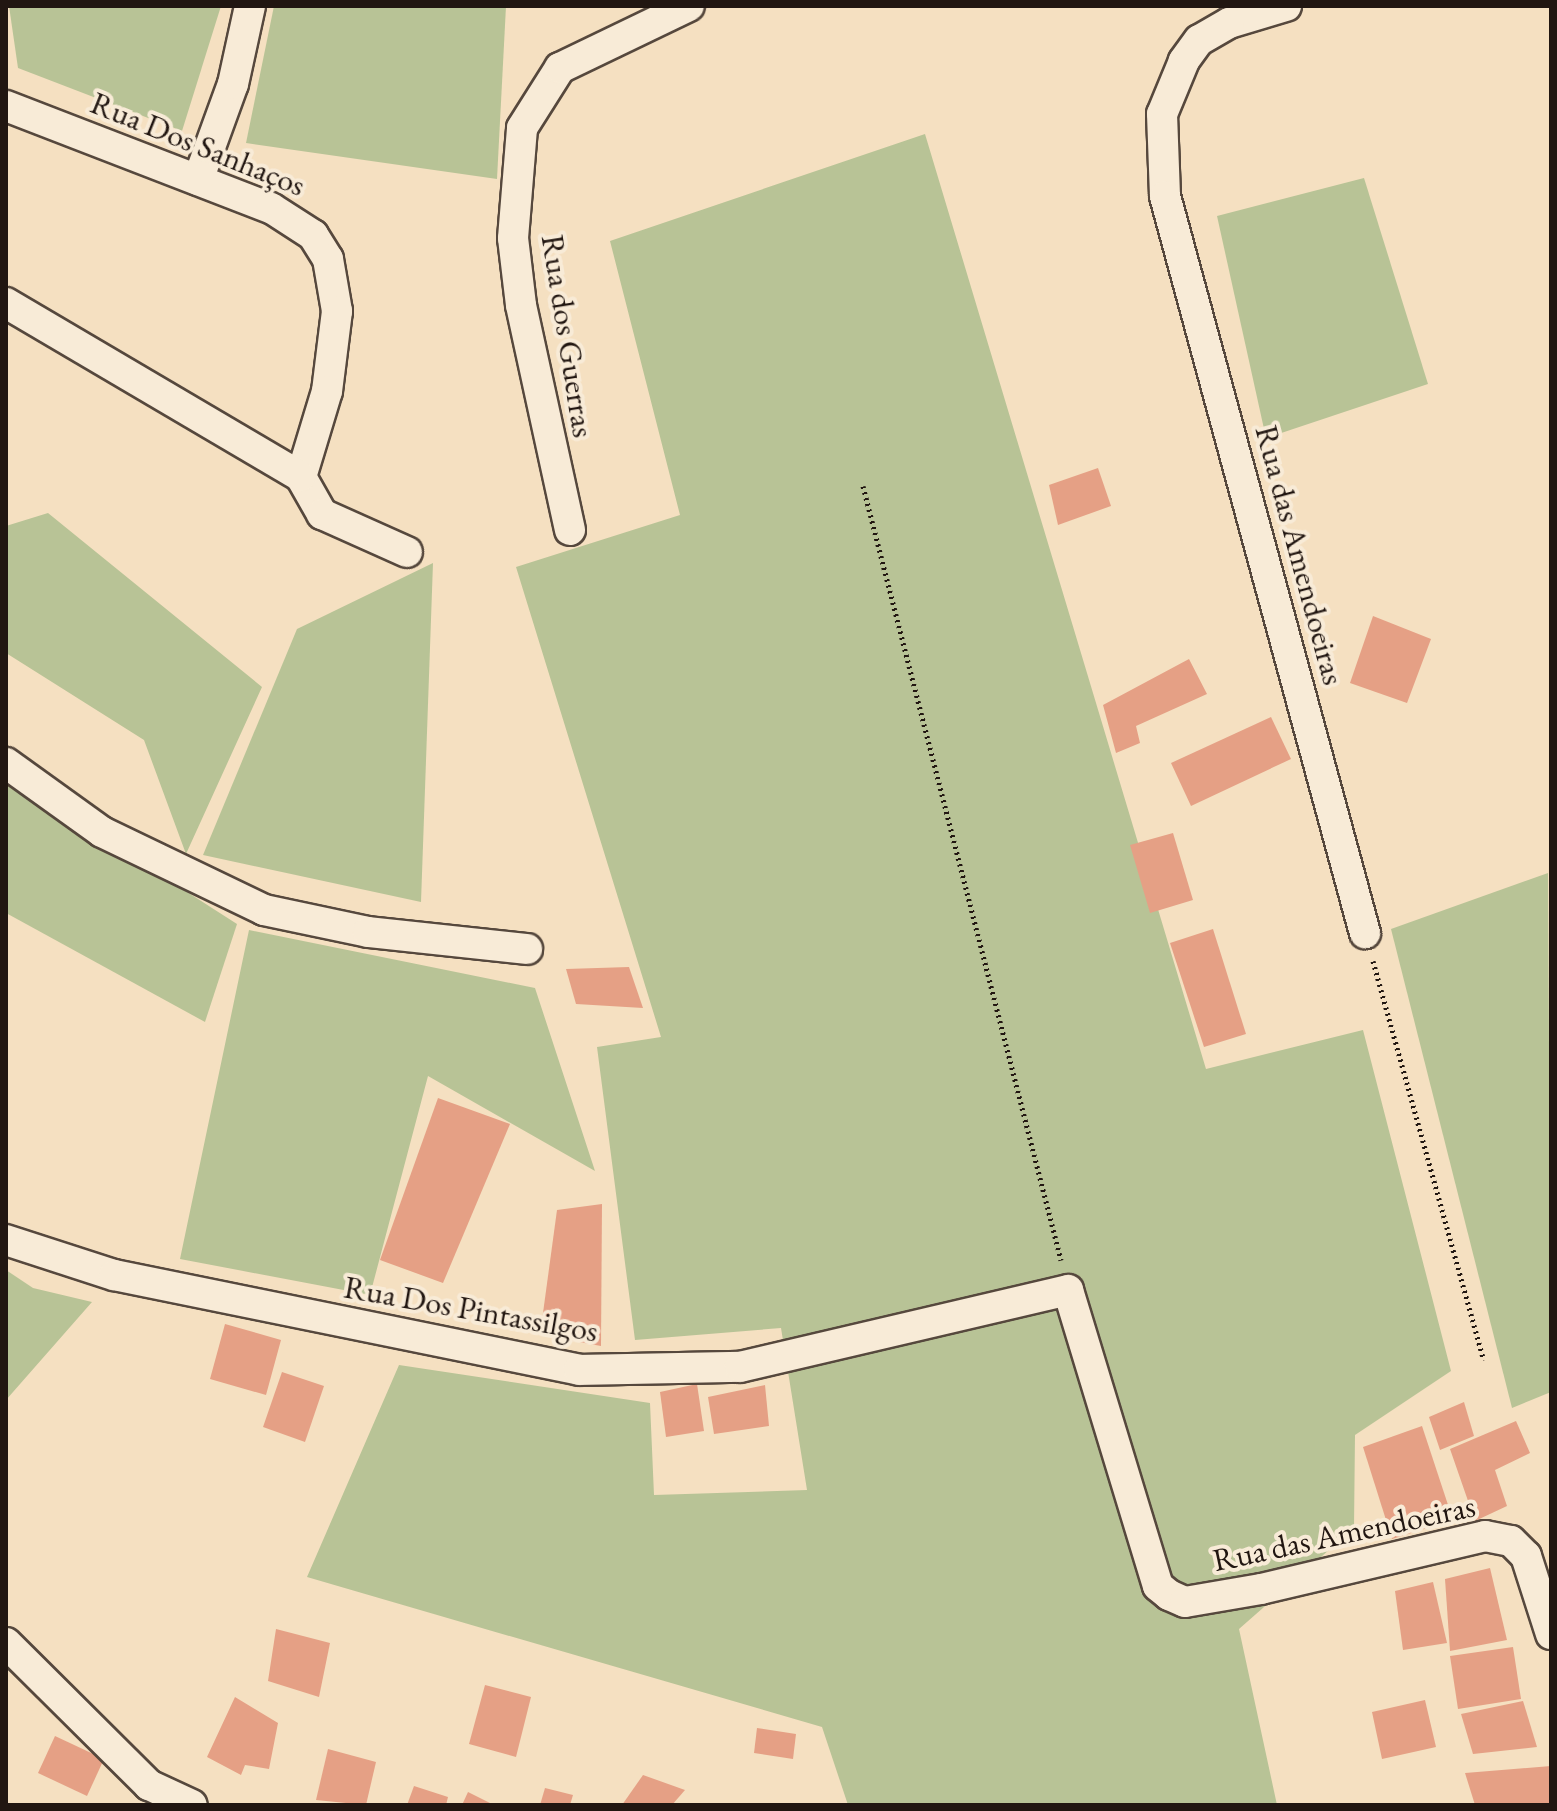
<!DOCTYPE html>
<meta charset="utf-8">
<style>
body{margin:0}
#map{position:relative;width:1557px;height:1811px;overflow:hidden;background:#f5e0c1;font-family:"EB Garamond",serif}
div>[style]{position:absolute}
.green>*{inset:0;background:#b8c396}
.building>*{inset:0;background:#e5a085}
.path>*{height:5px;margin-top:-2.5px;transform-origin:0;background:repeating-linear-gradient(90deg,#211611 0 2px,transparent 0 6px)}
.roads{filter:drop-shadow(2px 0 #56483d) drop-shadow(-2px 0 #56483d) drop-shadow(0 2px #56483d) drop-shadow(0 -2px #56483d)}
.street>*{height:30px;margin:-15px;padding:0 15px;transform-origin:15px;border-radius:15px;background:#f8ebd7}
span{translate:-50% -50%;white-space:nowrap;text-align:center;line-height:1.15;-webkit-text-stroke:8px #f8ebd7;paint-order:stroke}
.street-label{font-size:32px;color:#211611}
.frame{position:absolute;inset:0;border:8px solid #211611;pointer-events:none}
</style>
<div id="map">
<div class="green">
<i style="clip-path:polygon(9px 6px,221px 6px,182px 131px,18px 68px)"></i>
<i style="clip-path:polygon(274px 6px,506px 6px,497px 179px,246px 143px)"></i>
<i style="clip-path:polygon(925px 134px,1206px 1069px,1363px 1030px,1451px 1371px,1355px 1435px,1354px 1528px,1239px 1629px,1277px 1805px,848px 1805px,822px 1727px,307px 1577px,399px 1365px,650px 1403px,654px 1495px,807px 1490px,781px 1328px,635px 1340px,597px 1047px,661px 1037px,516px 567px,680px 515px,610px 241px)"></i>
<i style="clip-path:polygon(1364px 178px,1428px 384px,1266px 438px,1217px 216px)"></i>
<i style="clip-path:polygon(48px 513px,262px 687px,186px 854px,144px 740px,6px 653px,6px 526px)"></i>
<i style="clip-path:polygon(433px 563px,421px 902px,203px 855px,297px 629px)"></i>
<i style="clip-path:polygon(6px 776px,237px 924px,205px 1022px,6px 913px)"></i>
<i style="clip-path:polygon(1548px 873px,1551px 1392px,1512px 1408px,1391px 929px)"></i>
<i style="clip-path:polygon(249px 930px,535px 988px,595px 1171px,428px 1076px,370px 1295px,180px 1259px)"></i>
<i style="clip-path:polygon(6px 1270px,33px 1288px,92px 1302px,6px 1400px)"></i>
</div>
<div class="building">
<i style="clip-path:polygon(1098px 468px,1111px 506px,1058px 525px,1049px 485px)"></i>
<i style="clip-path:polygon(1373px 616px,1431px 639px,1407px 703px,1350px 683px)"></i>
<i style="clip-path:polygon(1189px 659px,1207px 694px,1136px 726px,1140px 743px,1116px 753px,1103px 705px)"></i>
<i style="clip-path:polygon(1271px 717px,1291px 759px,1191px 806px,1171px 763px)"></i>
<i style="clip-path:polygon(1173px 833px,1193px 900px,1150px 913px,1130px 845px)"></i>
<i style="clip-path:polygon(1213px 929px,1246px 1034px,1204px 1047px,1170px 943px)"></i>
<i style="clip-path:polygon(629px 967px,643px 1008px,576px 1004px,566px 969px)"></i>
<i style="clip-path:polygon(438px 1098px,510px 1124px,443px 1283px,380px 1260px)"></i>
<i style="clip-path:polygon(602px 1204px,601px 1346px,540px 1335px,557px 1210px)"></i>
<i style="clip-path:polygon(225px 1324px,281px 1340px,266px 1395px,210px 1379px)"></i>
<i style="clip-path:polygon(282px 1372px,324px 1386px,305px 1442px,263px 1427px)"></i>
<i style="clip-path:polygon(697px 1384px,704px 1431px,666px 1437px,660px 1392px)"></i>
<i style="clip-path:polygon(765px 1385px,769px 1426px,714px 1434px,708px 1397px)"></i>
<i style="clip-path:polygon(1464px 1402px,1474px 1436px,1440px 1450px,1429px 1417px)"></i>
<i style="clip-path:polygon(1516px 1421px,1530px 1453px,1495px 1470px,1507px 1506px,1475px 1521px,1450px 1449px)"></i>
<i style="clip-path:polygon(1422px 1426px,1453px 1520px,1392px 1539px,1363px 1447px)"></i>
<i style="clip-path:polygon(1490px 1568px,1507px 1640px,1450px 1651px,1445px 1579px)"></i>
<i style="clip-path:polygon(1433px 1582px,1447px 1643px,1403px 1650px,1395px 1591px)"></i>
<i style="clip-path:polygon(276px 1629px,330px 1643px,319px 1697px,268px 1681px)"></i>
<i style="clip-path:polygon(1513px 1647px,1521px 1699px,1458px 1709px,1450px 1656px)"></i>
<i style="clip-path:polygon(485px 1685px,531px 1697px,516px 1757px,469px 1744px)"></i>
<i style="clip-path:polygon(235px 1697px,278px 1723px,269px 1769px,245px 1765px,241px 1775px,207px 1757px)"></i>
<i style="clip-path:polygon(1425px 1700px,1436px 1747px,1382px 1759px,1372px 1712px)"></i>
<i style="clip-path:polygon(1523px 1701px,1537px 1747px,1473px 1754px,1461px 1714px)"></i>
<i style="clip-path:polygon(757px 1728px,796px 1734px,793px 1759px,754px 1753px)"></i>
<i style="clip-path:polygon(55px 1736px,104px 1759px,87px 1796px,38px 1773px)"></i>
<i style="clip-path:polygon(328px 1749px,376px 1762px,366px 1805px,316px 1800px)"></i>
<i style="clip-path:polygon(1551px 1766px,1551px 1805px,1475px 1805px,1465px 1773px)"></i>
<i style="clip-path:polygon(643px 1775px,685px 1790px,672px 1805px,622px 1805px)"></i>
<i style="clip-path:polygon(414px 1786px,448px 1797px,446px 1805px,407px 1805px)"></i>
<i style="clip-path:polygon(545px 1788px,573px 1795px,570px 1805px,540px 1805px)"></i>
<i style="clip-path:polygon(468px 1792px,494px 1805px,462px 1805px)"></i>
</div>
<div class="path">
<i style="left:863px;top:486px;width:799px;rotate:75.65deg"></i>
<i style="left:1373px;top:961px;width:414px;rotate:74.5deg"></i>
</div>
<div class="roads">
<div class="street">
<i style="left:1286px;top:6px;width:59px;rotate:163.4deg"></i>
<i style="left:1229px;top:23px;width:34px;rotate:150deg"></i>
<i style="left:1199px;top:40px;width:26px;rotate:126deg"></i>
<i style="left:1184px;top:61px;width:57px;rotate:112.5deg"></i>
<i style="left:1162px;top:114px;width:82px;rotate:87.9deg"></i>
<i style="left:1165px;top:196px;width:764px;rotate:74.82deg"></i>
<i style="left:6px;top:106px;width:284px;rotate:21.1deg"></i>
<i style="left:271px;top:208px;width:50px;rotate:32.7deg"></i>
<i style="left:313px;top:235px;width:28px;rotate:58deg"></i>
<i style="left:328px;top:259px;width:53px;rotate:80.2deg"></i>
<i style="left:337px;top:311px;width:81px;rotate:97.1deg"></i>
<i style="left:327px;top:391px;width:90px;rotate:106.8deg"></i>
<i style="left:301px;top:477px;width:43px;rotate:60.4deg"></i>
<i style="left:322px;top:514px;width:93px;rotate:24.1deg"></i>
<i style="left:198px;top:180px;width:102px;rotate:-70deg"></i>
<i style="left:233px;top:84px;width:80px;rotate:-77.7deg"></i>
<i style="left:6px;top:303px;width:342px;rotate:30.5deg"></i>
<i style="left:570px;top:530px;width:230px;rotate:-102.3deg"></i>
<i style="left:521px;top:305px;width:67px;rotate:-96.8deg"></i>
<i style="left:513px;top:238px;width:110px;rotate:-85.3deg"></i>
<i style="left:522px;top:128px;width:71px;rotate:-57.7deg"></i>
<i style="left:560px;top:68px;width:143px;rotate:-25.7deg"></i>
<i style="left:6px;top:763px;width:118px;rotate:35.7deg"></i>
<i style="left:102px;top:832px;width:180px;rotate:25.7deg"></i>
<i style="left:264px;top:910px;width:106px;rotate:11.9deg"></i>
<i style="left:368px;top:932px;width:160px;rotate:6.1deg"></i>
<i style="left:6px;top:1240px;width:114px;rotate:18deg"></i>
<i style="left:114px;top:1275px;width:475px;rotate:11.5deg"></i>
<i style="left:579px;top:1370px;width:161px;rotate:-1.1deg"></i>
<i style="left:740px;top:1367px;width:337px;rotate:-13.2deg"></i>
<i style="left:1068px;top:1290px;width:309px;rotate:73.1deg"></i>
<i style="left:1158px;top:1586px;width:14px;rotate:39deg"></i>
<i style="left:1169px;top:1595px;width:17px;rotate:24deg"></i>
<i style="left:1185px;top:1602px;width:77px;rotate:-9.7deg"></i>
<i style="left:1261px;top:1589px;width:230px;rotate:-13.3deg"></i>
<i style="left:1485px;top:1536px;width:26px;rotate:11deg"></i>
<i style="left:1511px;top:1541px;width:21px;rotate:45deg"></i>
<i style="left:1526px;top:1556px;width:82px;rotate:72.2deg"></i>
<i style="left:6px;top:1643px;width:202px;rotate:44.8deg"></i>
<i style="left:149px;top:1785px;width:47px;rotate:24.9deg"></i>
</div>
</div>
<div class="street-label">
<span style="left:198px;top:144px;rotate:22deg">Rua Dos Sanhaços</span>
<span style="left:568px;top:336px;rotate:81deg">Rua dos Guerras</span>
<span style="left:1300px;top:555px;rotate:75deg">Rua das Amendoeiras</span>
<span style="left:471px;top:1309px;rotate:10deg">Rua Dos Pintassilgos</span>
<span style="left:1344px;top:1533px;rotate:-12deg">Rua das Amendoeiras</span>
</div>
<div class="frame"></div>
</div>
